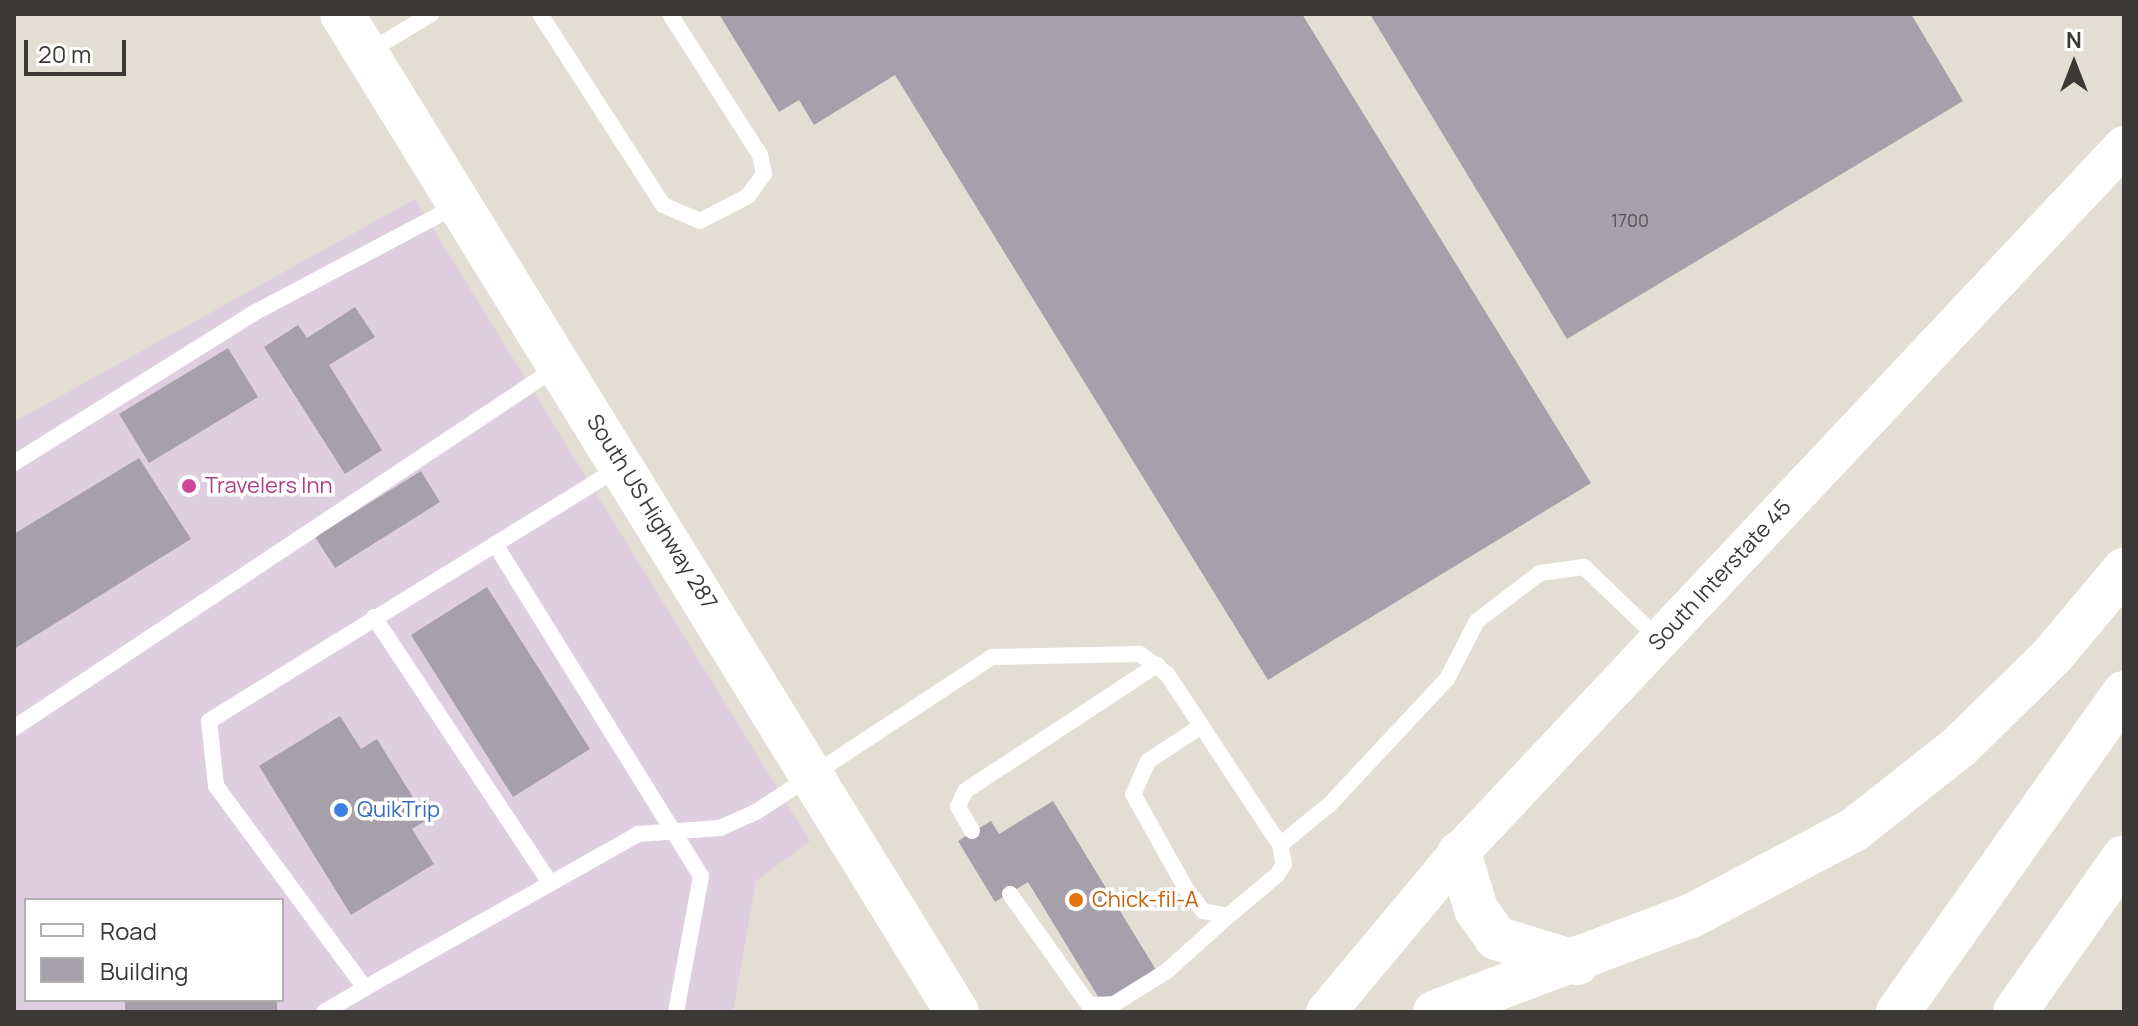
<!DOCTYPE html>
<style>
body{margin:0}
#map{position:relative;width:2138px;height:1026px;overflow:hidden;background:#e2ded4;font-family:Manrope,sans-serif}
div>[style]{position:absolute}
.commercial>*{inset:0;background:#dfcee0}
.building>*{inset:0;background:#a5a0a9}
.service>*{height:16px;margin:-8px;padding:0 8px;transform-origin:8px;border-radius:8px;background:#fff}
.tertiary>*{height:40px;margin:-20px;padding:0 20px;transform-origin:20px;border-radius:20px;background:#fff}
.primary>*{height:44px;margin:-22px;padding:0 22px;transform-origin:22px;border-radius:22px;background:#fff}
.motorway>*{height:44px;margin:-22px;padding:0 22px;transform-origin:22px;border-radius:22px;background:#fff}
.dots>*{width:22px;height:22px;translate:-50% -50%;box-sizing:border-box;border:4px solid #fff;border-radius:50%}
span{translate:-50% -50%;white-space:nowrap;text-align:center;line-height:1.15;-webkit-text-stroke:7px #fff;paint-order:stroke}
.number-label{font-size:18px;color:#555352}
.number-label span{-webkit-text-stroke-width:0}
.hotel-label{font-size:22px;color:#b23c85}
.left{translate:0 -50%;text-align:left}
.street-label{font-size:22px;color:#3a3935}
.shop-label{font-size:22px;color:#366cbe}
.food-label{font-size:22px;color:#c56008}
.frame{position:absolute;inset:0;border:16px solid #3a3935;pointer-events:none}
.legend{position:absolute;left:24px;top:898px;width:260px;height:104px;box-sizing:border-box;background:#fff;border:2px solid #b0b0ae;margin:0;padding:10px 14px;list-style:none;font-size:24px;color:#3a3935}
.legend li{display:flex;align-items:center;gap:16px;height:40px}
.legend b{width:40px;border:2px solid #b0b0ae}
.north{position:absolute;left:2034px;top:24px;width:80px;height:80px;-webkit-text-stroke:6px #fff;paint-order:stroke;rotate:0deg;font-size:22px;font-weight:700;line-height:32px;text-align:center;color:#3a3935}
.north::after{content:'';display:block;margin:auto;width:28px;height:36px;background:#3a3935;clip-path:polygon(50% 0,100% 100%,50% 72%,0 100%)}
.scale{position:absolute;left:24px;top:40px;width:102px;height:36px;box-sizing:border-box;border:4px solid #3a3935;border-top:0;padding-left:10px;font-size:24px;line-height:28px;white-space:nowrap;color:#3a3935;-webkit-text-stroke:6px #fff;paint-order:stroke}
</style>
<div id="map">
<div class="commercial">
<i style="clip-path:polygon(evenodd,415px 199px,810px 841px,756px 881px,733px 1012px,14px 1012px,14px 422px,415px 199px,26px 900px,282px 900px,282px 1000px,26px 1000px,26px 900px)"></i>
</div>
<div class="building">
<i style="clip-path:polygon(719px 14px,1302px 14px,1591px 483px,1268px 680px,895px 75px,814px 125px,799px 100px,779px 112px)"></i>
<i style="clip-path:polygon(1370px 14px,1911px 14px,1963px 101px,1567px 339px)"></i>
<i style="clip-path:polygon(355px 307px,375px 337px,329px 365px,382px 450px,345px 474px,264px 347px,298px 325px,307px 338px)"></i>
<i style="clip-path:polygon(228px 348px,258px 397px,149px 463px,119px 414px)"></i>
<i style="clip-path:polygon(139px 458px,191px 539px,14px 649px,14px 534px)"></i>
<i style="clip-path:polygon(421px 471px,440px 502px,335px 568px,315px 537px)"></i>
<i style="clip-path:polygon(487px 587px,590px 749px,513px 797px,411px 635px)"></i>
<i style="clip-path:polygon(340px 716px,361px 749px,377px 739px,427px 820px,412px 829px,434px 864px,351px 915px,259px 766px)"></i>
<i style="clip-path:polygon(1053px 801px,1156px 970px,1102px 1003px,1028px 882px,995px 902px,958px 841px,991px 821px,999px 834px)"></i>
<i style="clip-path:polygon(125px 1000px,277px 1000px,277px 1012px,125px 1012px)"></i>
</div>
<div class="service">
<i style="left:540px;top:14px;width:227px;rotate:57.2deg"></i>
<i style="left:663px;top:205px;width:40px;rotate:23.4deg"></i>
<i style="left:700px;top:221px;width:54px;rotate:-27.5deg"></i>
<i style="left:748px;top:196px;width:27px;rotate:-54deg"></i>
<i style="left:764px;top:174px;width:19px;rotate:-102deg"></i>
<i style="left:760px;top:155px;width:167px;rotate:-122.6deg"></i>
<i style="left:368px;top:52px;width:74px;rotate:-31.1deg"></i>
<i style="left:14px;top:463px;width:281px;rotate:-32deg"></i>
<i style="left:252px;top:314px;width:233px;rotate:-27.9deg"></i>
<i style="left:495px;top:544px;width:391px;rotate:58.2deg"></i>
<i style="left:701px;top:876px;width:138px;rotate:100.4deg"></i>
<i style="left:374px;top:617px;width:319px;rotate:56.5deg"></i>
<i style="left:1200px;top:727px;width:62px;rotate:146.8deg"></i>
<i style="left:1148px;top:761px;width:36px;rotate:114deg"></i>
<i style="left:1133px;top:794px;width:109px;rotate:60.8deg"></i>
<i style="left:1186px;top:889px;width:28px;rotate:52deg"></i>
<i style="left:1203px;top:911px;width:25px;rotate:11deg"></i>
<i style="left:1228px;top:916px;width:64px;rotate:-39.9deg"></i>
<i style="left:1277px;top:875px;width:13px;rotate:-58deg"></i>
<i style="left:1284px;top:864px;width:19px;rotate:-102deg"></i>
<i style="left:14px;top:728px;width:654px;rotate:-33.59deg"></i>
<i style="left:972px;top:831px;width:28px;rotate:-120deg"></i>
<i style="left:958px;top:807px;width:17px;rotate:-66deg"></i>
<i style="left:965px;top:791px;width:230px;rotate:-33.3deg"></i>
<i style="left:1010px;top:894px;width:136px;rotate:54.6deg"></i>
<i style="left:1089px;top:1005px;width:25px;rotate:-2deg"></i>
<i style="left:1114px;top:1004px;width:62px;rotate:-31.9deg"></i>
<i style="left:1167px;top:971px;width:82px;rotate:-42deg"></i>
<i style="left:365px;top:988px;width:313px;rotate:-29.4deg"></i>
<i style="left:638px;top:834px;width:82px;rotate:-4.2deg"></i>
<i style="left:720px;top:828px;width:39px;rotate:-24deg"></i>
<i style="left:756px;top:812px;width:282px;rotate:-33.3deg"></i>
<i style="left:992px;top:657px;width:148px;rotate:-1.2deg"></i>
<i style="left:1140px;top:654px;width:34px;rotate:37deg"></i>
<i style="left:1167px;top:674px;width:205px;rotate:56.5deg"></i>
<i style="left:1280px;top:845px;width:65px;rotate:-39.4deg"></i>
<i style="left:1330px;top:804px;width:171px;rotate:-46.9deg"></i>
<i style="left:1447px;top:679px;width:65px;rotate:-62.7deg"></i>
<i style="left:1477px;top:621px;width:79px;rotate:-37.3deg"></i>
<i style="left:1540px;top:573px;width:44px;rotate:-7.8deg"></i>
<i style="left:1584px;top:567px;width:104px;rotate:43.8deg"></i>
<i style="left:324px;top:1012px;width:48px;rotate:-30.3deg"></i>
<i style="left:365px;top:988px;width:251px;rotate:-126.4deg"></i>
<i style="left:216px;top:786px;width:65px;rotate:-96.1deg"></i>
<i style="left:209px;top:721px;width:482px;rotate:-31.7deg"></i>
</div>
<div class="tertiary">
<i style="left:1326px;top:1012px;width:207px;rotate:-50.1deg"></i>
<i style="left:1459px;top:853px;width:971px;rotate:-46.75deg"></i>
</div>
<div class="primary">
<i style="left:342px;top:14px;width:1172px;rotate:58.36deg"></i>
</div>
<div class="motorway">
<i style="left:1459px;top:853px;width:59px;rotate:73.1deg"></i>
<i style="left:1476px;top:909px;width:35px;rotate:55deg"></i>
<i style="left:1496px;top:938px;width:85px;rotate:17.2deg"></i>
<i style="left:1435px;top:1012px;width:273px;rotate:-20.6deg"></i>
<i style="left:1691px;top:916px;width:186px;rotate:-27.9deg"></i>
<i style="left:1855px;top:829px;width:134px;rotate:-38.3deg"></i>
<i style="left:1960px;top:746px;width:127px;rotate:-44.4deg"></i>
<i style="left:2051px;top:657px;width:114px;rotate:-50deg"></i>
<i style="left:1898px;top:1012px;width:391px;rotate:-54.7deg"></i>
<i style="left:2015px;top:1012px;width:189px;rotate:-54.9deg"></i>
</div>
<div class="dots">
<i style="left:189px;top:486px;background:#d1479c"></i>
<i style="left:341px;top:810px;background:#3f7fe0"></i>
<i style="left:1076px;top:900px;background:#e8710a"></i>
</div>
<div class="number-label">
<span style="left:1630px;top:220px">1700</span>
</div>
<div class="hotel-label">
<span class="left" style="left:205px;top:486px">Travelers Inn</span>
</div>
<div class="street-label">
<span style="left:652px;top:512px;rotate:58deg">South US Highway 287</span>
<span style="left:1720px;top:575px;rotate:-47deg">South Interstate 45</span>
</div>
<div class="shop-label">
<span class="left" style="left:357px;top:810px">QuikTrip</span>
</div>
<div class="food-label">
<span class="left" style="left:1092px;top:900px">Chick-fil-A</span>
</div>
<div class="frame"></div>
<ul class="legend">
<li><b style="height:10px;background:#fff"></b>Road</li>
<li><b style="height:22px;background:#a5a0a9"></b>Building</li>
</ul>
<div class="north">N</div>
<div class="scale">20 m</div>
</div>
